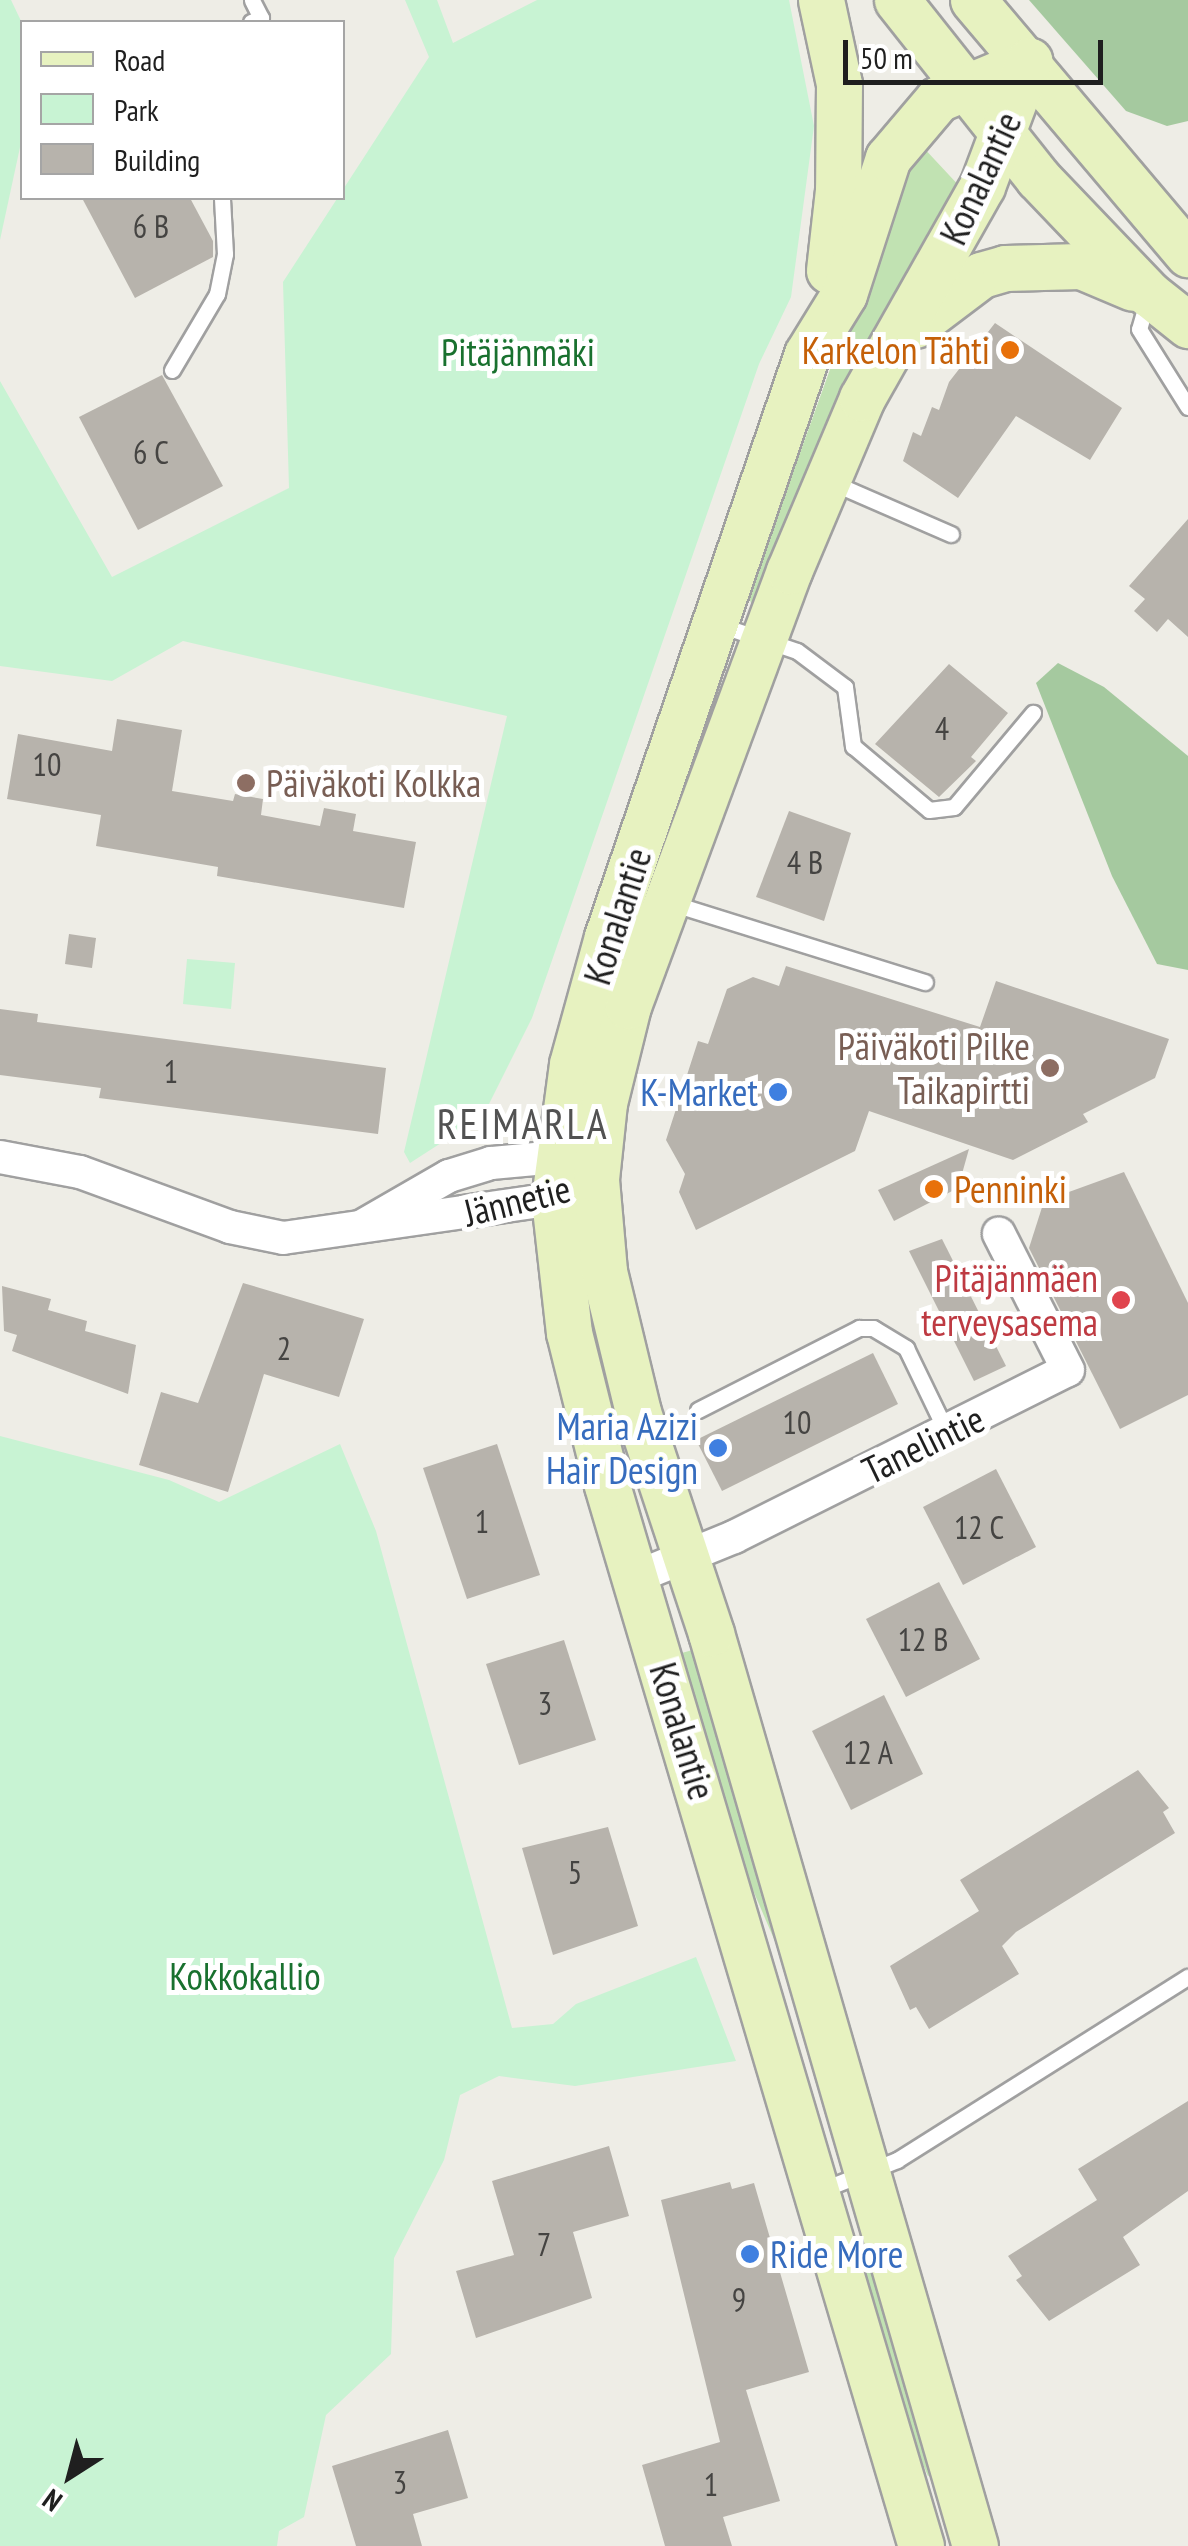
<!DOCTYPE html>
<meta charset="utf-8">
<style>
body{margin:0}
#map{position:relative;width:1188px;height:2546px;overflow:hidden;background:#eeede6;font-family:"PT Sans Narrow",sans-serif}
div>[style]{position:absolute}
.grass>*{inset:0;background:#c1e2b2}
.forest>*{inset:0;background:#a5c99f}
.park>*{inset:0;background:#c8f3d3}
.building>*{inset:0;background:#b7b3ac}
.roads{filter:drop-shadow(2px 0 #a0a0a0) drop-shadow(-2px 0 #a0a0a0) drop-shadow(0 2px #a0a0a0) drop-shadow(0 -2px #a0a0a0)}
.lane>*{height:15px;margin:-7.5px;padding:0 7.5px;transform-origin:7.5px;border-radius:7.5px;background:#fff}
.street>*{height:32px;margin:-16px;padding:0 16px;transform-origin:16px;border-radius:16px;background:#fff}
.secondary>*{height:45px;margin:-22.5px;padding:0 22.5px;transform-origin:22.5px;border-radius:22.5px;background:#e7f2c0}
.dots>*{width:28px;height:28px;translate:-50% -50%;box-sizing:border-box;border:5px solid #fff;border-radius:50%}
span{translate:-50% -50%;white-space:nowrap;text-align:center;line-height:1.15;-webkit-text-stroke:10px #fff;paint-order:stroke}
.number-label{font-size:32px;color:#454442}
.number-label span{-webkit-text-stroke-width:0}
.street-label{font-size:38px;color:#1f1f1f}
.food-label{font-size:38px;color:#c56008}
.right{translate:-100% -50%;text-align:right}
.left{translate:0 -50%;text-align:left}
.park-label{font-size:38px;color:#19712f}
.education-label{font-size:38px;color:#785e54}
.shop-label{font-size:38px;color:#366cbe}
.health-label{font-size:38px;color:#be3a42}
.quarter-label{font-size:42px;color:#525252;letter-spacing:2.5px}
.legend{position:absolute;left:20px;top:20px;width:325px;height:180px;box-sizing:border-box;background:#fff;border:2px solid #a5a5a5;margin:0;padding:12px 18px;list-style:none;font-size:30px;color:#1f1f1f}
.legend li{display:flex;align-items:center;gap:20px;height:50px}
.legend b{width:50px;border:2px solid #a5a5a5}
.north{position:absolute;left:20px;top:2426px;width:100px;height:100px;-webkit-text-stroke:8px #fff;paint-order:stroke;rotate:216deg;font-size:28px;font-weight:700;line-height:40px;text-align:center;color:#1f1f1f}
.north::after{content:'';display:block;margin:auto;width:35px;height:45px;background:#1f1f1f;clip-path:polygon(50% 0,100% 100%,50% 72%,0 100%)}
.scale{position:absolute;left:843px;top:40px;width:260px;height:45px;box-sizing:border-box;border:5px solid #1f1f1f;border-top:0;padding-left:12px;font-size:30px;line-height:35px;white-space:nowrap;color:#1f1f1f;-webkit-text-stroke:8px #fff;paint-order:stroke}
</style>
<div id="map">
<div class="grass">
<i style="clip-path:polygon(921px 145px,963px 190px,753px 610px,746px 586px,762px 532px,783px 500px,904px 164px)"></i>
<i style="clip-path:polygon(700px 1648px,786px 1944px,777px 1946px,730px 1837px,678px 1654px)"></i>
<i style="clip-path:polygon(879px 2264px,940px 2473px,928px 2476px,887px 2381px,858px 2270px)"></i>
</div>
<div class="forest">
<i style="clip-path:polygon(1029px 0,1188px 0,1188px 121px,1167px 126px,1126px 111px)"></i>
<i style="clip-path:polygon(1058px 663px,1104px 687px,1188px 756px,1188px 970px,1157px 964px,1112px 876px,1036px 683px)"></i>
</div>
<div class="park">
<i style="clip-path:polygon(0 0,11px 0,22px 23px,22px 138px,0 240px)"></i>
<i style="clip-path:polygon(405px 0,437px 0,453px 43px,537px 0,789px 0,814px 126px,791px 297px,759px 364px,532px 1018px,483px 1116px,410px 1163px,404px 1152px,507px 716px,183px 641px,112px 681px,0 666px,0 381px,112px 577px,289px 488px,283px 282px,429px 57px)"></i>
<i style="clip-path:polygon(187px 959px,235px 963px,231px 1009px,183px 1004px)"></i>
<i style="clip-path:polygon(0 1436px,169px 1480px,219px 1502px,340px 1444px,376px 1531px,512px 2028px,553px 2024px,576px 2004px,696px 1957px,736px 2061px,575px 2086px,499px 2076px,460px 2095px,444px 2160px,394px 2258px,391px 2354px,326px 2415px,304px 2517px,279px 2531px,277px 2546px,0 2546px)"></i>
</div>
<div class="building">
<i style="clip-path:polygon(82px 198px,190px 198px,213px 241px,213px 257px,135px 298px)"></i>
<i style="clip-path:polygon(995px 323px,1122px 408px,1090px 460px,1016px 416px,958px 498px,903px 461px,913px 432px,921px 436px,932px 407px,939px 410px,949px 382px)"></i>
<i style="clip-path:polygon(162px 375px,223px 486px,138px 530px,79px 417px)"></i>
<i style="clip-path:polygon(1188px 519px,1188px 637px,1168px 619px,1157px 632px,1134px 611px,1145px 599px,1129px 586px)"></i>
<i style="clip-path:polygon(949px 664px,1008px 713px,971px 757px,976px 761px,939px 797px,875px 744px)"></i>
<i style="clip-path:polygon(117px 719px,182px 730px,172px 791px,233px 801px,235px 794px,263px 799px,261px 815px,320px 826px,324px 808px,356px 814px,353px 831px,416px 842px,404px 908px,217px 876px,218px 867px,96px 846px,101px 815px,7px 799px,18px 734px,112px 751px)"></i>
<i style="clip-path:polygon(789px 811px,851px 833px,824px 921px,756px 897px)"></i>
<i style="clip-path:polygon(69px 934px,96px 938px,92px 968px,65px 964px)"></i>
<i style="clip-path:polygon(786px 966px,980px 1027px,996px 981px,1169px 1039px,1155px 1078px,1083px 1114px,1088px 1122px,1013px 1160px,869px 1111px,855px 1151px,696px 1230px,679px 1192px,685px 1174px,666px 1140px,698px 1041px,708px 1044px,727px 989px,753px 977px,779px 986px)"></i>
<i style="clip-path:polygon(0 1009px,38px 1014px,37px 1022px,386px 1068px,378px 1134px,99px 1098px,101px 1088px,0 1075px)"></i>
<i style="clip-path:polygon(969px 1149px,958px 1188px,894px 1221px,878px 1190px)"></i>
<i style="clip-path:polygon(1124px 1172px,1188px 1303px,1188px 1395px,1120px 1429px,1029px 1248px,1044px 1201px)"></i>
<i style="clip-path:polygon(942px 1239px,1006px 1366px,974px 1381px,909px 1251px)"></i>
<i style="clip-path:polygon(243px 1283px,364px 1319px,339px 1397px,264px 1374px,228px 1492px,139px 1465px,161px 1392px,198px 1403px)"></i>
<i style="clip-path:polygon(2px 1286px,51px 1299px,48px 1310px,87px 1321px,85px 1331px,136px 1345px,128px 1394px,12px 1351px,17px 1335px,4px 1331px)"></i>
<i style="clip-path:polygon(873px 1353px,898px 1404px,722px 1491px,696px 1440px)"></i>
<i style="clip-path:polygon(497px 1444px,540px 1575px,467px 1599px,423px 1468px)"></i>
<i style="clip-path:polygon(996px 1469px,1036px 1547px,963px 1585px,923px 1507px)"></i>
<i style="clip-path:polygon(939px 1582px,980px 1659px,906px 1697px,866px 1619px)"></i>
<i style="clip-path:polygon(564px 1640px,596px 1740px,519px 1765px,486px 1664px)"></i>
<i style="clip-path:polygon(884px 1695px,923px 1774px,851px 1810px,812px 1731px)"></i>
<i style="clip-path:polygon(1138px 1770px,1169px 1808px,1163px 1812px,1175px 1833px,1016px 1932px,1002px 1946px,1019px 1974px,929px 2029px,916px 2007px,910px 2010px,890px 1966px,979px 1911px,960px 1880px)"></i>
<i style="clip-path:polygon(608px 1827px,638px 1926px,553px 1955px,522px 1848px)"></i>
<i style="clip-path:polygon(1188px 2101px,1188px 2191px,1123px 2237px,1140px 2265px,1049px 2321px,1016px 2280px,1022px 2276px,1008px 2256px,1097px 2200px,1078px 2169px)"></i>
<i style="clip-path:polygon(609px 2146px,629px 2216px,573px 2232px,592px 2298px,476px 2338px,456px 2271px,514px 2255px,492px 2181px)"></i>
<i style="clip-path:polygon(730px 2182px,732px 2189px,754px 2183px,809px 2372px,746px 2390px,780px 2501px,723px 2517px,732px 2546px,665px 2546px,642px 2465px,720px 2442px,661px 2200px)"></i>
<i style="clip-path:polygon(448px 2430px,468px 2498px,413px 2514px,422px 2546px,356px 2546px,332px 2466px)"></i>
</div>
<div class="roads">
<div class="lane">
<i style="left:251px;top:22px;width:11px;rotate:-22deg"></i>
<i style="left:261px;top:18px;width:20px;rotate:-117deg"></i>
<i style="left:1148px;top:298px;width:32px;rotate:106deg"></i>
<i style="left:1139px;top:329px;width:92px;rotate:57.9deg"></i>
<i style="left:172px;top:370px;width:88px;rotate:-59.4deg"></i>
<i style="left:217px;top:294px;width:41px;rotate:-78.7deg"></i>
<i style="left:225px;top:254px;width:56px;rotate:-93.1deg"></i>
<i style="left:829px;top:481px;width:133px;rotate:23.5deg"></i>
<i style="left:717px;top:624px;width:84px;rotate:18.6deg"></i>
<i style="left:797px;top:651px;width:60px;rotate:36.9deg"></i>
<i style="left:845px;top:687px;width:60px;rotate:82.3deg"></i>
<i style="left:853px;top:746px;width:99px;rotate:40.1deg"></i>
<i style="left:929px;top:810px;width:25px;rotate:-7deg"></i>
<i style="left:954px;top:807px;width:123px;rotate:-50deg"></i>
<i style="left:671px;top:903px;width:266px;rotate:17.3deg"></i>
<i style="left:698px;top:1410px;width:181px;rotate:-27deg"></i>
<i style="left:859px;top:1328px;width:14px"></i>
<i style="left:873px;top:1328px;width:39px;rotate:31deg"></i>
<i style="left:906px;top:1348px;width:94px;rotate:64.2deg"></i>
<i style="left:819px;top:2191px;width:84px;rotate:-21.7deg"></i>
<i style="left:897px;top:2160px;width:344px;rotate:-32.2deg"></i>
</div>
<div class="street">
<i style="left:0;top:1157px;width:81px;rotate:10.6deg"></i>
<i style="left:80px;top:1172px;width:160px;rotate:20.1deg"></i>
<i style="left:230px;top:1227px;width:54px;rotate:11.7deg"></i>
<i style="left:283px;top:1238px;width:274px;rotate:-8.2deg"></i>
<i style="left:554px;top:1199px;width:22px;rotate:-27deg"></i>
<i style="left:362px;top:1226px;width:100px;rotate:-29.9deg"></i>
<i style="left:449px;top:1176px;width:44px;rotate:-17.2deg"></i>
<i style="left:491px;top:1163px;width:66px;rotate:-5.2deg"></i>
<i style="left:557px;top:1157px;width:21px;rotate:29deg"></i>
<i style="left:636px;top:1577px;width:106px;rotate:-22.2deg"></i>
<i style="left:734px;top:1537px;width:373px;rotate:-26.6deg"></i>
<i style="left:1068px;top:1370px;width:153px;rotate:-116.9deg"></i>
</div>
<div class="secondary">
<i style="left:821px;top:0;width:86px;rotate:77.9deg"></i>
<i style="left:839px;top:84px;width:106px;rotate:90.5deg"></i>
<i style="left:838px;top:190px;width:81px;rotate:96.4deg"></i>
<i style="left:897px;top:0;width:227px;rotate:51.6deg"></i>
<i style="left:1038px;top:178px;width:161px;rotate:46.3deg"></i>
<i style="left:1149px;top:294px;width:50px;rotate:38.5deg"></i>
<i style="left:973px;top:0;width:333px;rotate:49.8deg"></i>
<i style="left:915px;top:325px;width:83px;rotate:-37.1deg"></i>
<i style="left:981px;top:275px;width:25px;rotate:-16deg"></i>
<i style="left:1005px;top:268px;width:76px;rotate:-1.5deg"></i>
<i style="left:1081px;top:266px;width:56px;rotate:22.9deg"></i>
<i style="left:921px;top:2546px;width:1106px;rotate:-106.49deg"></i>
<i style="left:607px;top:1485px;width:157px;rotate:-104deg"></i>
<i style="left:569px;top:1333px;width:135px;rotate:-96.4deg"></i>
<i style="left:554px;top:1199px;width:136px;rotate:-82.4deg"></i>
<i style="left:572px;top:1064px;width:132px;rotate:-74.6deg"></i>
<i style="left:607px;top:937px;width:616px;rotate:-71.07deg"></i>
<i style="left:807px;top:354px;width:70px;rotate:-58.3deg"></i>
<i style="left:844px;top:294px;width:143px;rotate:-72.1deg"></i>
<i style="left:888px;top:158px;width:77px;rotate:-49.7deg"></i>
<i style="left:938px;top:99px;width:99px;rotate:-22.7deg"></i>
<i style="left:975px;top:2546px;width:950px;rotate:-106.13deg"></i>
<i style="left:711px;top:1633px;width:233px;rotate:-108.3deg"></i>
<i style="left:638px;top:1412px;width:145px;rotate:-103.6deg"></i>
<i style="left:604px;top:1271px;width:92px;rotate:-95deg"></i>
<i style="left:596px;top:1179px;width:76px;rotate:-84deg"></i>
<i style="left:604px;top:1103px;width:100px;rotate:-76.1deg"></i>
<i style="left:628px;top:1006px;width:464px;rotate:-69.7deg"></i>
<i style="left:789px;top:571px;width:188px;rotate:-67.1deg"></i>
<i style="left:862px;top:398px;width:244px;rotate:-60.5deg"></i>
<i style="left:982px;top:186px;width:134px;rotate:-69.4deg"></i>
</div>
</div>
<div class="dots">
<i style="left:1010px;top:350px;background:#e8710a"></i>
<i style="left:246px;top:783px;background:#8d6e63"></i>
<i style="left:1050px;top:1068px;background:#8d6e63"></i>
<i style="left:778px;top:1092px;background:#3f7fe0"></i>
<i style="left:934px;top:1189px;background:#e8710a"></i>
<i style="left:1121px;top:1300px;background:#e0444e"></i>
<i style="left:718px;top:1448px;background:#3f7fe0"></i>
<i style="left:750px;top:2254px;background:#3f7fe0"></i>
</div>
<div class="number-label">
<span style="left:151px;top:226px">6 B</span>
<span style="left:151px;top:452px">6 C</span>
<span style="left:942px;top:728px">4</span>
<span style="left:47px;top:764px">10</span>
<span style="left:805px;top:862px">4 B</span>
<span style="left:171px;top:1071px">1</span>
<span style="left:284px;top:1348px">2</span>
<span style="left:797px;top:1422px">10</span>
<span style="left:482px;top:1521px">1</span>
<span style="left:979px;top:1527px">12 C</span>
<span style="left:923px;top:1639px">12 B</span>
<span style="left:545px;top:1703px">3</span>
<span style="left:868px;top:1752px">12 A</span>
<span style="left:575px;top:1872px">5</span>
<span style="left:544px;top:2244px">7</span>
<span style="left:739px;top:2299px">9</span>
<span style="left:400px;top:2482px">3</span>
<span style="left:711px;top:2484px">1</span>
</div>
<div class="street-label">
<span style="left:980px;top:178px;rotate:-65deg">Konalantie</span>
<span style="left:617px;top:916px;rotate:-72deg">Konalantie</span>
<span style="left:517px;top:1200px;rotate:-14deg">Jännetie</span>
<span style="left:923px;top:1444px;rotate:-26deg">Tanelintie</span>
<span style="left:683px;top:1731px;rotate:73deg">Konalantie</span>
</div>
<div class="food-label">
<span class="right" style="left:990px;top:350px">Karkelon Tähti</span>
<span class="left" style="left:954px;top:1189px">Penninki</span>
</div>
<div class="park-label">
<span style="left:518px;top:352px">Pitäjänmäki</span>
<span style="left:245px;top:1976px">Kokkokallio</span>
</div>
<div class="education-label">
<span class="left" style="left:266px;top:783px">Päiväkoti Kolkka</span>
<span class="right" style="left:1030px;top:1068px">Päiväkoti Pilke<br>Taikapirtti</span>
</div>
<div class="shop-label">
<span class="right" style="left:758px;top:1092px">K-Market</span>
<span class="right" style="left:698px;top:1448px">Maria Azizi<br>Hair Design</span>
<span class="left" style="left:770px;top:2254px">Ride More</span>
</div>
<div class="health-label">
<span class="right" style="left:1098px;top:1300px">Pitäjänmäen<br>terveysasema</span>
</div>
<div class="quarter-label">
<span style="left:523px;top:1124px">REIMARLA</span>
</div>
<ul class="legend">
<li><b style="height:12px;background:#e7f2c0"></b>Road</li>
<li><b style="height:28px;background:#c8f3d3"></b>Park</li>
<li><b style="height:28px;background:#b7b3ac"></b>Building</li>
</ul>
<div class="north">N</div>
<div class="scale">50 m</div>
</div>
